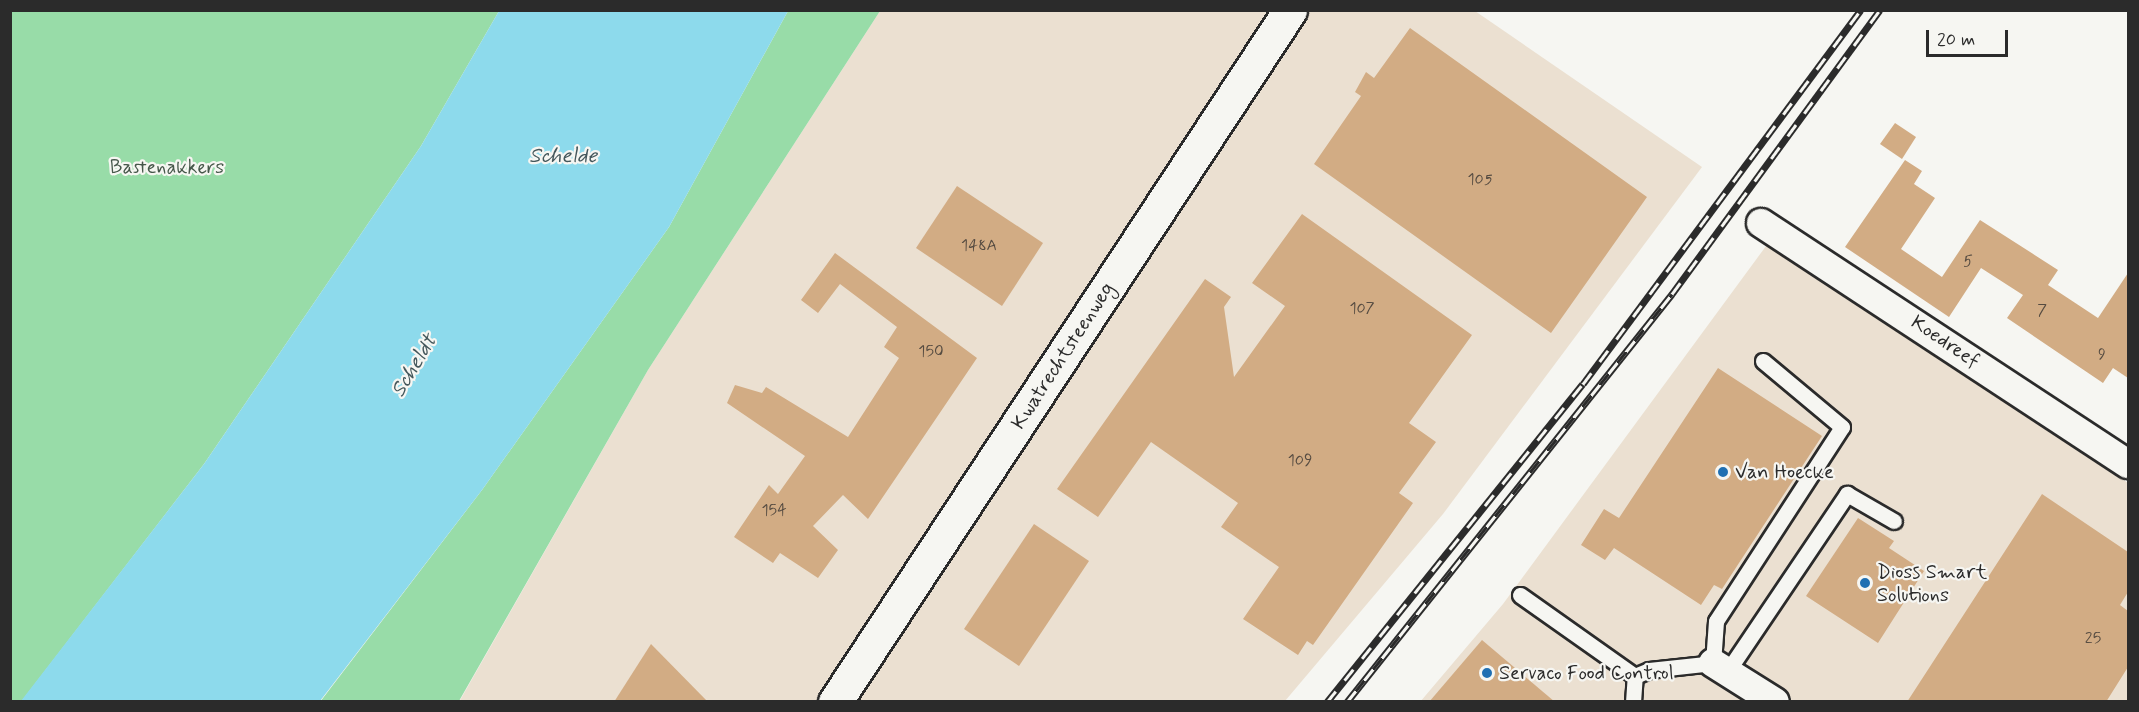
<!DOCTYPE html>
<style>
body{margin:0}
#map{position:relative;width:2139px;height:712px;overflow:hidden;background:#f6f6f2;font-family:Mynerve,sans-serif}
div>[style]{position:absolute}
.built>*{inset:0;background:#ebe0d1}
.green>*{inset:0;background:#98dca8}
.water>*{inset:0;background:#8ddaec}
.building>*{inset:0;background:#d2ac84}
.roads{filter:drop-shadow(2px 0 #2b2b2b) drop-shadow(-2px 0 #2b2b2b) drop-shadow(0 2px #2b2b2b) drop-shadow(0 -2px #2b2b2b)}
.lane>*{height:15px;margin:-7.5px;padding:0 7.5px;transform-origin:7.5px;border-radius:7.5px;background:#f6f6f2}
.street>*{height:28px;margin:-14px;padding:0 14px;transform-origin:14px;border-radius:14px;background:#f6f6f2}
.secondary>*{height:33px;margin:-16.5px;padding:0 16.5px;transform-origin:16.5px;border-radius:16.5px;background:#f6f6f2}
.rail>*{height:7px;margin-top:-3.5px;transform-origin:0;background:repeating-linear-gradient(90deg,#f6f6f2 0 14px,#2b2b2b 0 28px);box-sizing:border-box;border-block:2px solid #2b2b2b}
.dots>*{width:16px;height:16px;translate:-50% -50%;box-sizing:border-box;border:3px solid #f6f6f2;border-radius:50%}
span{translate:-50% -50%;white-space:nowrap;text-align:center;line-height:1.15;-webkit-text-stroke:4.5px #f6f6f2;paint-order:stroke}
.number-label{font-size:16px;color:#554b41}
.number-label span{-webkit-text-stroke-width:0}
.park-label{font-size:20px;color:#46574a}
.street-label{font-size:20px;color:#2b2b2b}
.poi-label{font-size:20px;color:#2b2b2b}
.left{translate:0 -50%;text-align:left}
.water-label{font-size:21px;color:#44575b;font-style:italic}
.frame{position:absolute;inset:0;border:12px solid #2b2b2b;pointer-events:none}
.scale{position:absolute;left:1926px;top:30px;width:82px;height:27px;box-sizing:border-box;border:3px solid #2b2b2b;border-top:0;padding-left:8px;font-size:18px;line-height:21px;white-space:nowrap;color:#2b2b2b;-webkit-text-stroke:4px #f6f6f2;paint-order:stroke}
</style>
<div id="map">
<div class="built">
<i style="clip-path:polygon(880px 11px,1475px 11px,1702px 167px,1443px 514px,1285px 701px,459px 702px,648px 370px)"></i>
<i style="clip-path:polygon(1769px 242px,2128px 483px,2128px 701px,1420px 702px,1503px 604px)"></i>
</div>
<div class="green">
<i style="clip-path:polygon(10px 11px,499px 11px,421px 146px,204px 464px,21px 702px,10px 701px)"></i>
<i style="clip-path:polygon(788px 11px,880px 11px,648px 370px,459px 701px,320px 702px,482px 490px,669px 227px)"></i>
</div>
<div class="water">
<i style="clip-path:polygon(499px 11px,788px 11px,669px 227px,482px 490px,320px 701px,21px 701px,204px 464px,421px 146px)"></i>
</div>
<div class="building">
<i style="clip-path:polygon(1410px 28px,1647px 197px,1551px 333px,1314px 164px,1361px 96px,1355px 92px,1366px 72px,1374px 78px)"></i>
<i style="clip-path:polygon(1895px 123px,1916px 137px,1902px 159px,1880px 144px)"></i>
<i style="clip-path:polygon(1905px 160px,1922px 171px,1914px 184px,1935px 198px,1901px 249px,1942px 277px,1980px 220px,2058px 270px,2048px 285px,2098px 318px,2128px 273px,2128px 378px,2113px 368px,2103px 383px,2007px 318px,2023px 295px,1981px 268px,1949px 317px,1845px 247px)"></i>
<i style="clip-path:polygon(957px 186px,1043px 243px,1002px 306px,916px 248px)"></i>
<i style="clip-path:polygon(1302px 214px,1472px 335px,1409px 423px,1436px 442px,1399px 493px,1413px 503px,1313px 645px,1307px 641px,1298px 655px,1243px 619px,1279px 567px,1221px 527px,1238px 503px,1151px 442px,1098px 517px,1057px 489px,1205px 279px,1231px 297px,1224px 307px,1234px 377px,1285px 306px,1252px 283px)"></i>
<i style="clip-path:polygon(835px 253px,977px 358px,868px 519px,843px 495px,813px 526px,838px 550px,818px 578px,780px 553px,773px 563px,734px 537px,769px 485px,778px 494px,805px 456px,727px 403px,735px 385px,762px 393px,766px 387px,848px 437px,899px 358px,884px 347px,897px 327px,840px 284px,818px 313px,801px 300px)"></i>
<i style="clip-path:polygon(1718px 368px,1822px 436px,1722px 589px,1714px 585px,1701px 605px,1614px 548px,1605px 560px,1581px 545px,1604px 509px,1619px 518px)"></i>
<i style="clip-path:polygon(2042px 494px,2128px 552px,2128px 592px,2120px 605px,2128px 611px,2128px 667px,2106px 702px,1907px 702px)"></i>
<i style="clip-path:polygon(1858px 518px,1894px 541px,1889px 548px,1924px 571px,1878px 643px,1806px 596px)"></i>
<i style="clip-path:polygon(1034px 524px,1089px 561px,1019px 666px,964px 629px)"></i>
<i style="clip-path:polygon(1482px 640px,1555px 702px,1429px 702px)"></i>
<i style="clip-path:polygon(651px 644px,708px 702px,614px 702px)"></i>
</div>
<div class="roads">
<div class="lane">
<i style="left:1520px;top:595px;width:141px;rotate:35.2deg"></i>
<i style="left:1635px;top:676px;width:15px;rotate:-23deg"></i>
<i style="left:1649px;top:670px;width:64px;rotate:-6.2deg"></i>
<i style="left:1713px;top:663px;width:42px;rotate:-85.9deg"></i>
<i style="left:1716px;top:621px;width:231px;rotate:-57deg"></i>
<i style="left:1842px;top:427px;width:103px;rotate:-140.1deg"></i>
<i style="left:1727px;top:672px;width:215px;rotate:-56deg"></i>
<i style="left:1847px;top:494px;width:54px;rotate:29.9deg"></i>
<i style="left:1633px;top:702px;width:26px;rotate:-86deg"></i>
</div>
<div class="street">
<i style="left:1761px;top:223px;width:439px;rotate:33.3deg"></i>
<i style="left:1713px;top:663px;width:73px;rotate:32.2deg"></i>
</div>
<div class="secondary">
<i style="left:835px;top:702px;width:828px;rotate:-56.67deg"></i>
</div>
</div>
<div class="rail">
<i style="left:1327px;top:702px;width:408px;rotate:-51.2deg"></i>
<i style="left:1583px;top:384px;width:466px;rotate:-53.4deg"></i>
<i style="left:1347px;top:702px;width:522px;rotate:-51.46deg"></i>
<i style="left:1672px;top:294px;width:352px;rotate:-53.8deg"></i>
</div>
<div class="dots">
<i style="left:1723px;top:472px;background:#1f6fb2"></i>
<i style="left:1865px;top:583px;background:#1f6fb2"></i>
<i style="left:1487px;top:673px;background:#1f6fb2"></i>
</div>
<div class="number-label">
<span style="left:1480px;top:180px">105</span>
<span style="left:979px;top:246px">148A</span>
<span style="left:1968px;top:262px">5</span>
<span style="left:1362px;top:309px">107</span>
<span style="left:2042px;top:311px">7</span>
<span style="left:931px;top:352px">150</span>
<span style="left:2102px;top:355px">9</span>
<span style="left:1300px;top:461px">109</span>
<span style="left:774px;top:511px">154</span>
<span style="left:2093px;top:639px">25</span>
</div>
<div class="park-label">
<span style="left:167px;top:167px">Bastenakkers</span>
</div>
<div class="street-label">
<span style="left:1945px;top:342px;rotate:34deg">Koedreef</span>
<span style="left:1063px;top:356px;rotate:-57deg">Kwatrechtsteenweg</span>
</div>
<div class="poi-label">
<span class="left" style="left:1735px;top:472px">Van Hoecke</span>
<span class="left" style="left:1877px;top:584px">Dioss Smart<br>Solutions</span>
<span class="left" style="left:1499px;top:673px">Servaco Food Control</span>
</div>
<div class="water-label">
<span style="left:563px;top:156px">Schelde</span>
<span style="left:414px;top:366px;rotate:-59deg">Scheldt</span>
</div>
<div class="frame"></div>
<div class="scale">20 m</div>
</div>
